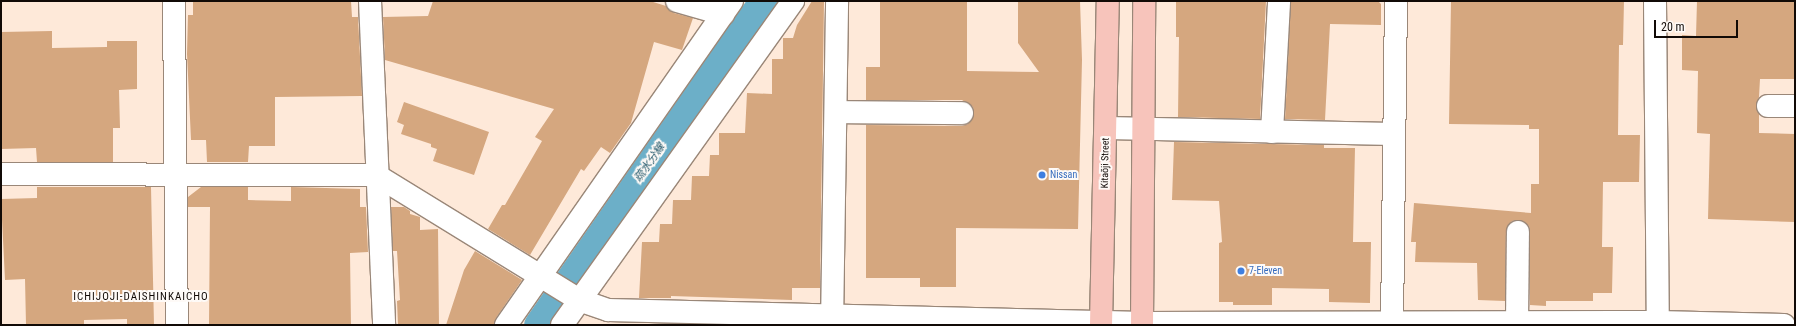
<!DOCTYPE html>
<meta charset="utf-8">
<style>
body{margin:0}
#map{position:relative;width:1796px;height:326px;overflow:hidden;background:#fee9d9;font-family:"Roboto Condensed","Noto Sans JP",sans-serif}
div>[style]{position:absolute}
.canal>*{height:29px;margin:-14.5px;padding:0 14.5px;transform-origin:14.5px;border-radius:14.5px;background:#6cafc8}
.building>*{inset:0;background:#d5a77f}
.roads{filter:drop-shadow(1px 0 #9a8778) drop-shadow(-1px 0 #9a8778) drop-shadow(0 1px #9a8778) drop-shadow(0 -1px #9a8778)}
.minor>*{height:22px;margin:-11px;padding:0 11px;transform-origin:11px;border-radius:11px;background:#fff}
.major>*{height:22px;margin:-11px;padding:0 11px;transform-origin:11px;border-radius:11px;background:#f7c4bb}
.dots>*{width:11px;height:11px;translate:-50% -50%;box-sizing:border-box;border:2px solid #fefaf7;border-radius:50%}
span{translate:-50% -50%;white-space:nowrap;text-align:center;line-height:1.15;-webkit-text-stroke:4px #fefaf7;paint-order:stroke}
.street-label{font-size:10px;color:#110a06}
.shop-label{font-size:10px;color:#366cbe}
.left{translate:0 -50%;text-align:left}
.water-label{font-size:11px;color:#1f5568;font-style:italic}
.neighbourhood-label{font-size:11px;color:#110a06;letter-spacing:1px}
.frame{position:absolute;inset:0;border:2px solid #110a06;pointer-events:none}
.scale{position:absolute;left:1654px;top:20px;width:84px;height:18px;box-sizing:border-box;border:2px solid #110a06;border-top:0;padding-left:5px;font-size:12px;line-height:14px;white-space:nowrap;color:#110a06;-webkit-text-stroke:3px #fefaf7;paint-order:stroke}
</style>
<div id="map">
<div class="canal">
<i style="left:538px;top:325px;width:394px;rotate:-55.2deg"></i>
</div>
<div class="building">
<i style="clip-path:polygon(193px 1px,351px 1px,352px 17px,358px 17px,362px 96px,275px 97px,275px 146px,249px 146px,248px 162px,207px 162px,206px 140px,191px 140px,187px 54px,188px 15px,193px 15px)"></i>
<i style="clip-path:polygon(433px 1px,650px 1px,666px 6px,674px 13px,693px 18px,682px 50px,654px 42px,631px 123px,610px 153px,601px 147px,584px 171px,581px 169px,530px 255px,488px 229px,502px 205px,505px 205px,542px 141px,535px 137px,554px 109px,385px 60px,383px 17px,428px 16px)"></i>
<i style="clip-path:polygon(812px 1px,824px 1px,820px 288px,792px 288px,792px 300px,671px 296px,671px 298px,639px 298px,642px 242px,659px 242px,660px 224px,672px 224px,673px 200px,691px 200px,692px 176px,709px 176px,710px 155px,719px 155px,719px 133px,745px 133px,747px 93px,772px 94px,772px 59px,783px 59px,783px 38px,793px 38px,797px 25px)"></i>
<i style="clip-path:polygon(880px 1px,967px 1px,967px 71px,1039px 72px,1018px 43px,1018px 1px,1080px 1px,1082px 60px,1078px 229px,956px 228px,956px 287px,920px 287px,920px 278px,866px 278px,866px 125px,962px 126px,968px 124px,974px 113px,973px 107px,962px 100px,866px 100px,866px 67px,880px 67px)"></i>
<i style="clip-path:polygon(1176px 1px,1266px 1px,1260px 119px,1178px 117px,1179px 37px,1176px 37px)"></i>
<i style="clip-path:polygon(1291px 1px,1378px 1px,1381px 4px,1381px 25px,1330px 24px,1325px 120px,1285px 119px)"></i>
<i style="clip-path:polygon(1451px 1px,1624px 1px,1623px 45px,1619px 45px,1618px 135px,1640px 135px,1639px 182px,1603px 182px,1602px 247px,1613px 247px,1612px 293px,1593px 293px,1593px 301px,1546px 301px,1546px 306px,1530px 305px,1530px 232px,1529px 226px,1519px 220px,1512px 221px,1506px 231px,1505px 301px,1478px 300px,1477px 263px,1415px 262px,1416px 242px,1411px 242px,1414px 203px,1531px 213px,1531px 184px,1539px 184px,1539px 129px,1529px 129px,1529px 125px,1449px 124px)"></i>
<i style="clip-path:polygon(1697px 1px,1795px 1px,1795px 79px,1760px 79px,1759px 97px,1756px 106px,1759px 114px,1759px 133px,1795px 134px,1795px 222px,1708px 219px,1710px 134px,1697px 133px,1698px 71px,1682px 70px,1682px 35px,1696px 36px)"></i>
<i style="clip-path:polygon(52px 31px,52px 48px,107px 47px,107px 41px,137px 41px,137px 89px,119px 90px,120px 128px,113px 128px,113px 162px,37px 162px,36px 148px,1px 149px,1px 32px)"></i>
<i style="clip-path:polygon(404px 102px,489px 132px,474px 175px,433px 161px,437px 149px,431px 147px,431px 144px,401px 134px,404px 125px,397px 122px)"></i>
<i style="clip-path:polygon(1174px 142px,1324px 145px,1324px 148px,1355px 148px,1353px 242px,1371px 242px,1370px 303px,1329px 302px,1329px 289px,1272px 288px,1272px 305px,1233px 305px,1233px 302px,1219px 302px,1219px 243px,1222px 242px,1219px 201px,1172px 200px)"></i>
<i style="clip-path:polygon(37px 187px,151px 187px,154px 325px,127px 325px,127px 319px,84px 320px,84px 325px,26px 325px,25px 279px,5px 280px,1px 199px,37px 198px)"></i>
<i style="clip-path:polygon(201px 187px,248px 187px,248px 200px,291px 201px,291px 187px,360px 189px,360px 207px,366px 207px,368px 252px,350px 253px,351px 325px,209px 325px,210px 207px,188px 207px,188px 197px)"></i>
<i style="clip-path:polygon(391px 207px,404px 207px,410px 211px,410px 214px,420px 217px,420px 230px,438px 229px,439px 325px,398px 325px,397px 301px,400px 300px,397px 251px,393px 251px)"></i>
<i style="clip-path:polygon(475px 251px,522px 280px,496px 318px,494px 325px,446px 325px,464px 270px)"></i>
</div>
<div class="roads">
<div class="minor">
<i style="left:174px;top:1px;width:324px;rotate:89.5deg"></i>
<i style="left:370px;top:1px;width:324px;rotate:87.5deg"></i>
<i style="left:677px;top:1px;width:48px;rotate:15.8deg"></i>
<i style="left:1655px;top:1px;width:321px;rotate:89.5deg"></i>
<i style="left:1658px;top:322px;width:4px;rotate:45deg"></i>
<i style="left:1768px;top:106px;width:27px"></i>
<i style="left:836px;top:112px;width:126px;rotate:0.5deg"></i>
<i style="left:1106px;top:128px;width:288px;rotate:1.2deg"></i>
<i style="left:1272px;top:132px;width:131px;rotate:-86.9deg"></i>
<i style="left:1px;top:174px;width:375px;rotate:0.2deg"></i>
<i style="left:376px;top:175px;width:238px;rotate:31.6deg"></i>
<i style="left:579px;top:300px;width:31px;rotate:19deg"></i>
<i style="left:608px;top:310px;width:534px;rotate:1.39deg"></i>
<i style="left:1142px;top:323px;width:516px;rotate:-0.11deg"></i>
<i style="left:1658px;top:322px;width:126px;rotate:1.4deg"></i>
<i style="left:1517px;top:322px;width:90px;rotate:-89.4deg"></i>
<i style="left:506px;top:325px;width:395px;rotate:-55.1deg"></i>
<i style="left:562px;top:325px;width:398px;rotate:-54.5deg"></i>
<i style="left:832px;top:325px;width:324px;rotate:-89.1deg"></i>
<i style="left:1392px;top:325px;width:324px;rotate:-89.3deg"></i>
</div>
<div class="major">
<i style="left:1101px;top:325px;width:324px;rotate:-88.8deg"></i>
<i style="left:1142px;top:325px;width:324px;rotate:-89.6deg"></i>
</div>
</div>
<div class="dots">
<i style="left:1042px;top:175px;background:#3f7fe0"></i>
<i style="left:1241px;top:271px;background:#3f7fe0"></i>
</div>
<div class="street-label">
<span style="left:1105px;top:163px;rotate:-89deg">Kitaōji Street</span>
</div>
<div class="shop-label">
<span class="left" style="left:1050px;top:175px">Nissan</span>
<span class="left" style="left:1249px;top:271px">7-Eleven</span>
</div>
<div class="water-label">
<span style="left:650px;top:163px;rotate:-55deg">疏水分線</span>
</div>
<div class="neighbourhood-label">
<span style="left:141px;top:297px">ICHIJOJI-DAISHINKAICHO</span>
</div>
<div class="frame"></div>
<div class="scale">20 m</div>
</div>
